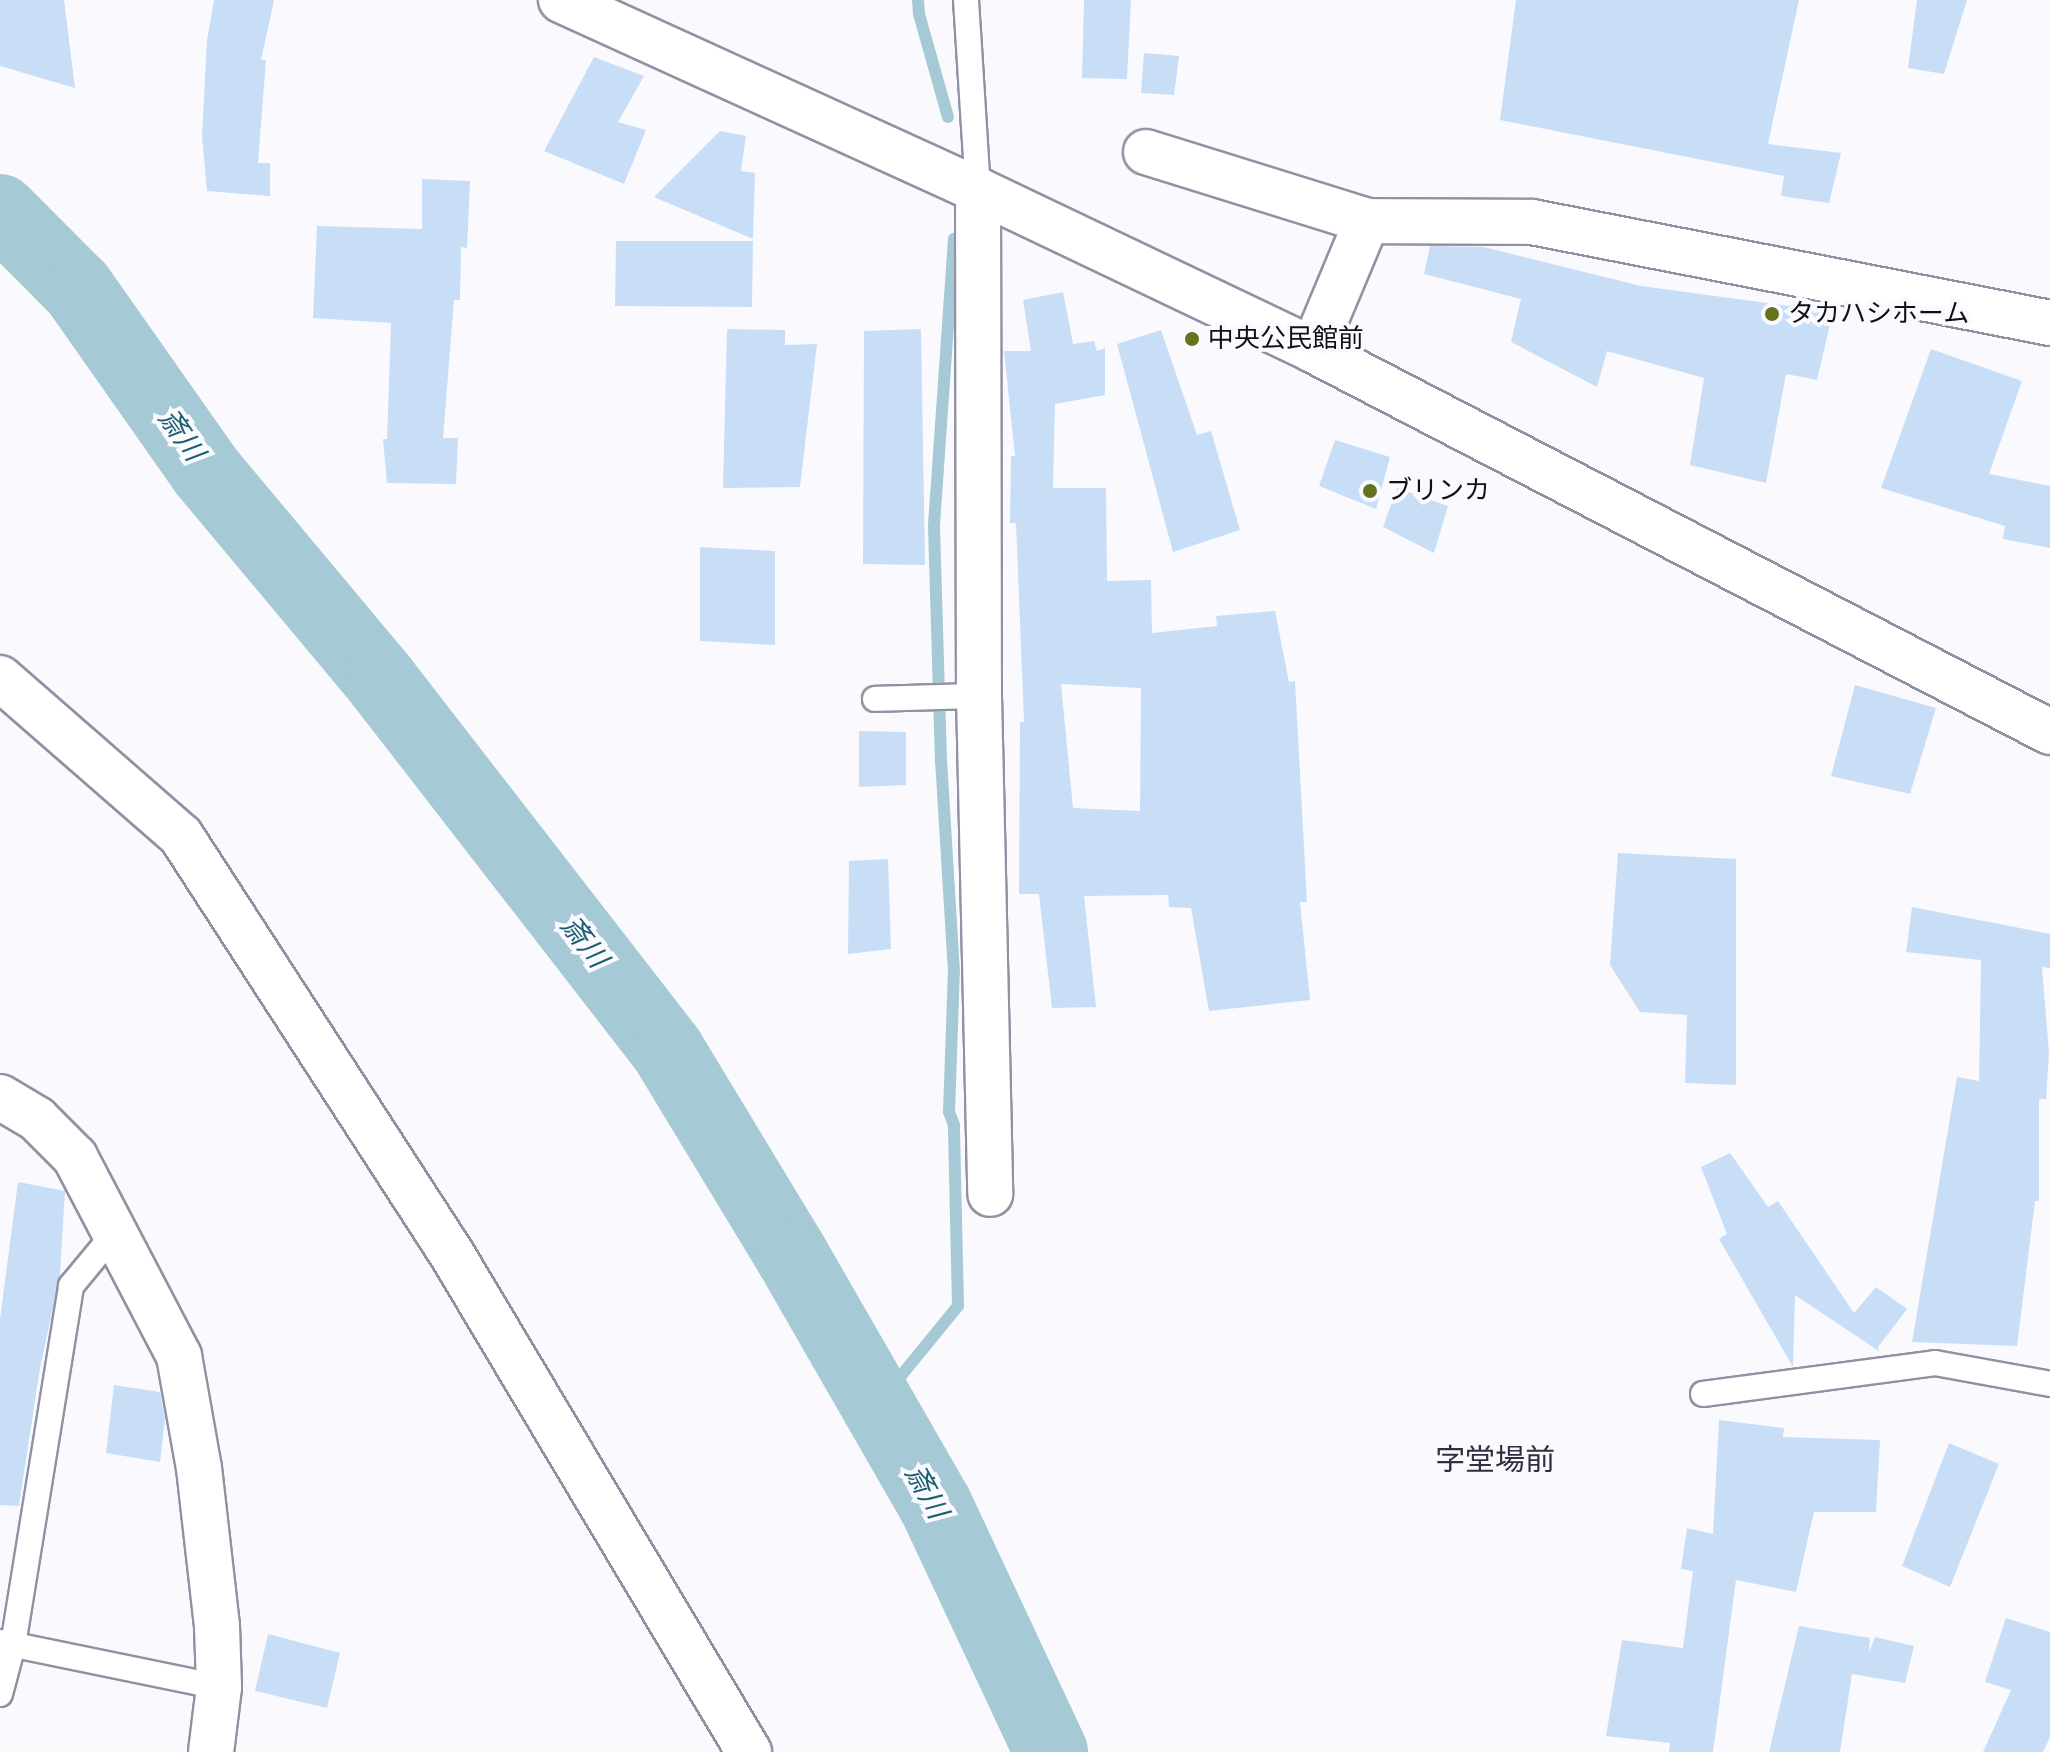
<!DOCTYPE html>
<meta charset="utf-8">
<style>
body{margin:0}
#map{position:relative;width:2050px;height:1752px;overflow:hidden;background:#fafafe;font-family:Karla,"Noto Sans JP",sans-serif}
div>[style]{position:absolute}
.stream>*{height:12px;margin:-6px;padding:0 6px;transform-origin:6px;border-radius:6px;background:#a6cad5}
.river>*{height:74px;margin:-37px;padding:0 37px;transform-origin:37px;border-radius:37px;background:#a6cad5}
.building>*{inset:0;background:#c8def7}
.roads{filter:drop-shadow(2px 0 #9191a4) drop-shadow(-2px 0 #9191a4) drop-shadow(0 2px #9191a4) drop-shadow(0 -2px #9191a4)}
.lane>*{height:24px;margin:-12px;padding:0 12px;transform-origin:12px;border-radius:12px;background:#fff}
.street>*{height:44px;margin:-22px;padding:0 22px;transform-origin:22px;border-radius:22px;background:#fff}
.secondary>*{height:44px;margin:-22px;padding:0 22px;transform-origin:22px;border-radius:22px;background:#fff}
.dots>*{width:22px;height:22px;translate:-50% -50%;box-sizing:border-box;border:4px solid #fafafe;border-radius:50%}
span{translate:-50% -50%;white-space:nowrap;text-align:center;line-height:1.15;-webkit-text-stroke:8px #fafafe;paint-order:stroke}
.poi-label{font-size:26px;color:#0f0f16}
.left{translate:0 -50%;text-align:left}
.water-label{font-size:28px;color:#1a5f70;font-style:italic}
.quarter-label{font-size:30px;color:#2f2f3f}
</style>
<div id="map">
<div class="stream">
<i style="left:918px;top:0;width:14px;rotate:86deg"></i>
<i style="left:919px;top:14px;width:107px;rotate:74.3deg"></i>
<i style="left:874px;top:1398px;width:33px;rotate:-39deg"></i>
<i style="left:900px;top:1377px;width:92px;rotate:-50.8deg"></i>
<i style="left:958px;top:1306px;width:181px;rotate:-91.3deg"></i>
<i style="left:954px;top:1125px;width:14px;rotate:-111deg"></i>
<i style="left:949px;top:1112px;width:140px;rotate:-88deg"></i>
<i style="left:954px;top:972px;width:210px;rotate:-93.5deg"></i>
<i style="left:941px;top:762px;width:237px;rotate:-91.7deg"></i>
<i style="left:934px;top:525px;width:287px;rotate:-86deg"></i>
</div>
<div class="river">
<i style="left:0;top:211px;width:110px;rotate:45deg"></i>
<i style="left:78px;top:289px;width:221px;rotate:54.9deg"></i>
<i style="left:205px;top:470px;width:276px;rotate:50.1deg"></i>
<i style="left:382px;top:682px;width:467px;rotate:52.2deg"></i>
<i style="left:668px;top:1051px;width:237px;rotate:58.8deg"></i>
<i style="left:791px;top:1254px;width:289px;rotate:60.1deg"></i>
<i style="left:935px;top:1504px;width:274px;rotate:64.9deg"></i>
</div>
<div class="building">
<i style="clip-path:polygon(0 0,64px 0,75px 88px,0 66px)"></i>
<i style="clip-path:polygon(214px 0,274px 0,261px 60px,266px 60px,258px 163px,270px 163px,270px 196px,207px 191px,202px 136px,207px 40px)"></i>
<i style="clip-path:polygon(1084px 0,1131px 0,1127px 79px,1082px 78px)"></i>
<i style="clip-path:polygon(1516px 0,1799px 0,1768px 144px,1841px 153px,1829px 203px,1781px 196px,1784px 176px,1500px 120px)"></i>
<i style="clip-path:polygon(1917px 0,1967px 0,1944px 74px,1908px 68px)"></i>
<i style="clip-path:polygon(1144px 53px,1179px 56px,1174px 95px,1141px 93px)"></i>
<i style="clip-path:polygon(594px 57px,644px 76px,618px 122px,646px 130px,624px 184px,544px 151px)"></i>
<i style="clip-path:polygon(720px 131px,746px 136px,741px 171px,755px 173px,753px 239px,654px 197px)"></i>
<i style="clip-path:polygon(422px 179px,470px 181px,467px 248px,461px 247px,460px 300px,454px 300px,443px 438px,458px 438px,456px 484px,387px 483px,383px 439px,387px 439px,391px 323px,313px 318px,317px 226px,422px 229px)"></i>
<i style="clip-path:polygon(616px 241px,753px 241px,752px 307px,615px 306px)"></i>
<i style="clip-path:polygon(1430px 246px,1484px 247px,1641px 286px,1833px 312px,1817px 380px,1786px 374px,1766px 483px,1690px 465px,1704px 378px,1607px 351px,1597px 387px,1511px 342px,1521px 299px,1424px 274px)"></i>
<i style="clip-path:polygon(evenodd,1063px 292px,1073px 344px,1094px 341px,1097px 351px,1105px 348px,1105px 395px,1055px 404px,1053px 488px,1106px 488px,1107px 581px,1151px 580px,1152px 633px,1217px 626px,1216px 616px,1275px 611px,1289px 682px,1295px 681px,1307px 902px,1300px 902px,1310px 1000px,1209px 1011px,1191px 908px,1169px 907px,1168px 895px,1084px 896px,1096px 1007px,1052px 1008px,1039px 894px,1019px 894px,1020px 722px,1024px 722px,1016px 523px,1010px 523px,1011px 456px,1015px 456px,1004px 351px,1031px 351px,1023px 300px,1063px 292px,1061px 684px,1141px 688px,1140px 811px,1073px 808px,1061px 684px)"></i>
<i style="clip-path:polygon(727px 329px,785px 330px,785px 345px,817px 344px,800px 487px,723px 488px)"></i>
<i style="clip-path:polygon(921px 329px,925px 565px,863px 564px,864px 331px)"></i>
<i style="clip-path:polygon(1161px 330px,1197px 435px,1211px 431px,1240px 530px,1173px 552px,1117px 344px)"></i>
<i style="clip-path:polygon(1931px 349px,2022px 381px,1989px 474px,2050px 486px,2050px 548px,2003px 539px,2005px 526px,1881px 488px)"></i>
<i style="clip-path:polygon(1335px 440px,1390px 457px,1376px 509px,1319px 486px)"></i>
<i style="clip-path:polygon(1397px 488px,1448px 506px,1434px 553px,1383px 527px)"></i>
<i style="clip-path:polygon(700px 547px,775px 551px,775px 645px,700px 641px)"></i>
<i style="clip-path:polygon(1855px 685px,1936px 708px,1910px 794px,1831px 776px)"></i>
<i style="clip-path:polygon(859px 731px,906px 732px,906px 785px,859px 787px)"></i>
<i style="clip-path:polygon(1618px 853px,1736px 859px,1736px 1085px,1685px 1083px,1687px 1015px,1640px 1012px,1610px 965px)"></i>
<i style="clip-path:polygon(888px 859px,891px 949px,848px 954px,849px 861px)"></i>
<i style="clip-path:polygon(1912px 907px,2050px 934px,2050px 968px,2042px 967px,2049px 1053px,2046px 1099px,2039px 1099px,2039px 1201px,2035px 1201px,2017px 1346px,1912px 1342px,1957px 1077px,1979px 1081px,1981px 960px,1906px 952px)"></i>
<i style="clip-path:polygon(1730px 1153px,1768px 1207px,1778px 1201px,1854px 1313px,1876px 1287px,1907px 1309px,1878px 1347px,1879px 1351px,1795px 1295px,1793px 1367px,1719px 1239px,1727px 1234px,1701px 1167px)"></i>
<i style="clip-path:polygon(18px 1182px,65px 1191px,60px 1276px,40px 1368px,19px 1506px,0 1505px,0 1319px)"></i>
<i style="clip-path:polygon(114px 1385px,160px 1392px,165px 1419px,160px 1462px,106px 1453px)"></i>
<i style="clip-path:polygon(1719px 1420px,1784px 1428px,1783px 1437px,1880px 1440px,1876px 1512px,1814px 1512px,1796px 1592px,1736px 1580px,1713px 1752px,1669px 1752px,1670px 1743px,1606px 1736px,1622px 1640px,1683px 1648px,1693px 1571px,1681px 1569px,1687px 1528px,1713px 1534px)"></i>
<i style="clip-path:polygon(1949px 1443px,1999px 1464px,1950px 1587px,1902px 1566px)"></i>
<i style="clip-path:polygon(2006px 1618px,2050px 1632px,2050px 1737px,2043px 1752px,1983px 1752px,2011px 1690px,1985px 1682px)"></i>
<i style="clip-path:polygon(1799px 1626px,1870px 1638px,1869px 1652px,1875px 1637px,1914px 1646px,1905px 1683px,1852px 1674px,1840px 1752px,1769px 1752px)"></i>
<i style="clip-path:polygon(268px 1634px,340px 1653px,327px 1708px,255px 1691px)"></i>
</div>
<div class="roads">
<div class="lane">
<i style="left:966px;top:0;width:190px;rotate:86.4deg"></i>
<i style="left:875px;top:699px;width:104px;rotate:-1.7deg"></i>
<i style="left:1703px;top:1394px;width:234px;rotate:-7.6deg"></i>
<i style="left:1935px;top:1363px;width:117px;rotate:10.3deg"></i>
<i style="left:0;top:1642px;width:224px;rotate:11.6deg"></i>
<i style="left:0;top:1694px;width:51px;rotate:-75.1deg"></i>
<i style="left:13px;top:1645px;width:364px;rotate:-80.8deg"></i>
<i style="left:71px;top:1286px;width:67px;rotate:-50.4deg"></i>
</div>
<div class="street">
<i style="left:1146px;top:152px;width:232px;rotate:17.3deg"></i>
<i style="left:1367px;top:221px;width:165px;rotate:0.3deg"></i>
<i style="left:1532px;top:222px;width:528px;rotate:11.03deg"></i>
<i style="left:978px;top:190px;width:506px;rotate:89.89deg"></i>
<i style="left:979px;top:696px;width:498px;rotate:88.7deg"></i>
<i style="left:1313px;top:350px;width:140px;rotate:-67.3deg"></i>
<i style="left:0;top:678px;width:240px;rotate:41.1deg"></i>
<i style="left:181px;top:836px;width:500px;rotate:57.07deg"></i>
<i style="left:453px;top:1256px;width:578px;rotate:59.17deg"></i>
<i style="left:0;top:1097px;width:43px;rotate:30.7deg"></i>
<i style="left:37px;top:1119px;width:54px;rotate:45deg"></i>
<i style="left:75px;top:1157px;width:225px;rotate:62.4deg"></i>
<i style="left:179px;top:1356px;width:114px;rotate:79.9deg"></i>
<i style="left:199px;top:1468px;width:159px;rotate:83.5deg"></i>
<i style="left:217px;top:1626px;width:61px;rotate:88.1deg"></i>
<i style="left:219px;top:1687px;width:65px;rotate:97deg"></i>
</div>
<div class="secondary">
<i style="left:561px;top:0;width:458px;rotate:24.5deg"></i>
<i style="left:978px;top:190px;width:371px;rotate:25.5deg"></i>
<i style="left:1313px;top:350px;width:830px;rotate:27.4deg"></i>
</div>
</div>
<div class="dots">
<i style="left:1772px;top:314px;background:#65731f"></i>
<i style="left:1192px;top:339px;background:#65731f"></i>
<i style="left:1370px;top:491px;background:#65731f"></i>
</div>
<div class="poi-label">
<span class="left" style="left:1788px;top:314px">タカハシホーム</span>
<span class="left" style="left:1208px;top:339px">中央公民館前</span>
<span class="left" style="left:1386px;top:491px">ブリンカ</span>
</div>
<div class="water-label">
<span style="left:181px;top:435px;rotate:55deg">斎川</span>
<span style="left:584px;top:942px;rotate:52deg">斎川</span>
<span style="left:926px;top:1492px;rotate:61deg">斎川</span>
</div>
<div class="quarter-label">
<span style="left:1495px;top:1460px">字堂場前</span>
</div>
</div>
